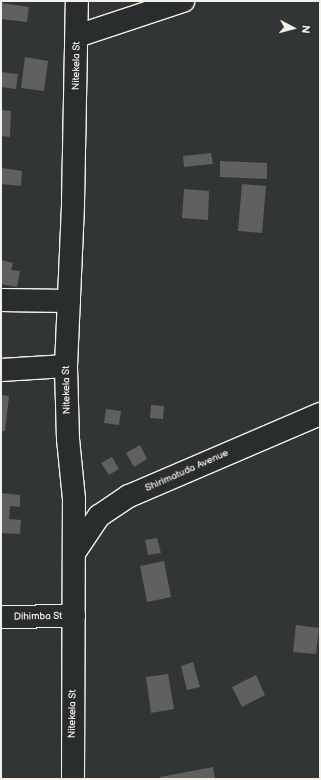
<!DOCTYPE html>
<style>
body{margin:0}
#map{position:relative;width:321px;height:780px;overflow:hidden;background:#323535;font-family:"Balsamiq Sans",sans-serif}
div>[style]{position:absolute}
.building>*{inset:0;background:#5f605f}
.roads{filter:drop-shadow(1px 0 #f4f1e8) drop-shadow(-1px 0 #f4f1e8) drop-shadow(0 1px #f4f1e8) drop-shadow(0 -1px #f4f1e8)}
.minor>*{height:22px;margin:-11px;padding:0 11px;transform-origin:11px;border-radius:11px;background:#2a2d2e}
span{translate:-50% -50%;white-space:nowrap;text-align:center;line-height:1.15;-webkit-text-stroke:4px #2a2d2e;paint-order:stroke}
.street-label{font-size:10px;color:#f4f1e8}
.frame{position:absolute;inset:0;border:2px solid #f4f1e8;pointer-events:none}
.north{position:absolute;left:273px;top:8px;width:40px;height:40px;-webkit-text-stroke:3px #2a2d2e;paint-order:stroke;rotate:96deg;font-size:11px;font-weight:700;line-height:16px;text-align:center;color:#f4f1e8}
.north::after{content:'';display:block;margin:auto;width:14px;height:18px;background:#f4f1e8;clip-path:polygon(50% 0,100% 100%,50% 72%,0 100%)}
</style>
<div id="map">
<div class="building">
<i style="clip-path:polygon(1px 3px,29px 7px,27px 22px,1px 19px)"></i>
<i style="clip-path:polygon(25px 57px,48px 61px,44px 91px,21px 88px)"></i>
<i style="clip-path:polygon(1px 72px,18px 74px,16px 89px,1px 87px)"></i>
<i style="clip-path:polygon(1px 110px,11px 111px,10px 137px,1px 136px)"></i>
<i style="clip-path:polygon(211px 153px,213px 164px,184px 167px,183px 156px)"></i>
<i style="clip-path:polygon(220px 161px,267px 163px,267px 179px,220px 177px)"></i>
<i style="clip-path:polygon(2px 168px,22px 171px,21px 186px,1px 184px)"></i>
<i style="clip-path:polygon(242px 184px,266px 186px,262px 233px,238px 231px)"></i>
<i style="clip-path:polygon(184px 189px,209px 191px,208px 220px,182px 218px)"></i>
<i style="clip-path:polygon(1px 260px,13px 263px,11px 270px,20px 271px,17px 287px,1px 284px)"></i>
<i style="clip-path:polygon(1px 395px,9px 396px,5px 431px,1px 431px)"></i>
<i style="clip-path:polygon(151px 405px,164px 406px,163px 419px,150px 418px)"></i>
<i style="clip-path:polygon(106px 409px,121px 411px,119px 425px,104px 423px)"></i>
<i style="clip-path:polygon(140px 445px,147px 459px,134px 467px,126px 453px)"></i>
<i style="clip-path:polygon(112px 457px,119px 469px,109px 475px,101px 463px)"></i>
<i style="clip-path:polygon(1px 493px,20px 495px,20px 507px,10px 506px,9px 519px,21px 520px,20px 534px,1px 533px)"></i>
<i style="clip-path:polygon(157px 538px,161px 553px,148px 555px,145px 540px)"></i>
<i style="clip-path:polygon(164px 561px,171px 597px,147px 602px,140px 566px)"></i>
<i style="clip-path:polygon(296px 625px,319px 628px,316px 654px,293px 652px)"></i>
<i style="clip-path:polygon(193px 662px,200px 687px,187px 690px,181px 666px)"></i>
<i style="clip-path:polygon(168px 674px,174px 709px,151px 713px,146px 677px)"></i>
<i style="clip-path:polygon(256px 675px,265px 695px,242px 707px,232px 687px)"></i>
<i style="clip-path:polygon(213px 767px,215px 779px,161px 779px,160px 777px)"></i>
</div>
<div class="roads">
<div class="minor">
<i style="left:77px;top:36px;width:112px;rotate:-18.3deg"></i>
<i style="left:1px;top:300px;width:68px;rotate:0.8deg"></i>
<i style="left:1px;top:370px;width:65px;rotate:-3.5deg"></i>
<i style="left:74px;top:553px;width:45px;rotate:-56deg"></i>
<i style="left:99px;top:516px;width:36px;rotate:-34deg"></i>
<i style="left:129px;top:496px;width:208px;rotate:-23.2deg"></i>
<i style="left:1px;top:617px;width:73px;rotate:-0.8deg"></i>
<i style="left:73px;top:779px;width:280px;rotate:-89.8deg"></i>
<i style="left:74px;top:499px;width:60px;rotate:-95.7deg"></i>
<i style="left:68px;top:439px;width:73px;rotate:-91.6deg"></i>
<i style="left:66px;top:366px;width:163px;rotate:-87.5deg"></i>
<i style="left:73px;top:203px;width:202px;rotate:-88.9deg"></i>
</div>
</div>
<div class="street-label">
<span style="left:77px;top:66px;rotate:-89deg">Nitekela St</span>
<span style="left:67px;top:390px;rotate:-91deg">Nitekela St</span>
<span style="left:187px;top:471px;rotate:-24deg">Shirimatuda Avenue</span>
<span style="left:38px;top:617px;rotate:-1deg">Dihimba St</span>
<span style="left:73px;top:714px;rotate:-89deg">Nitekela St</span>
</div>
<div class="frame"></div>
<div class="north">N</div>
</div>
